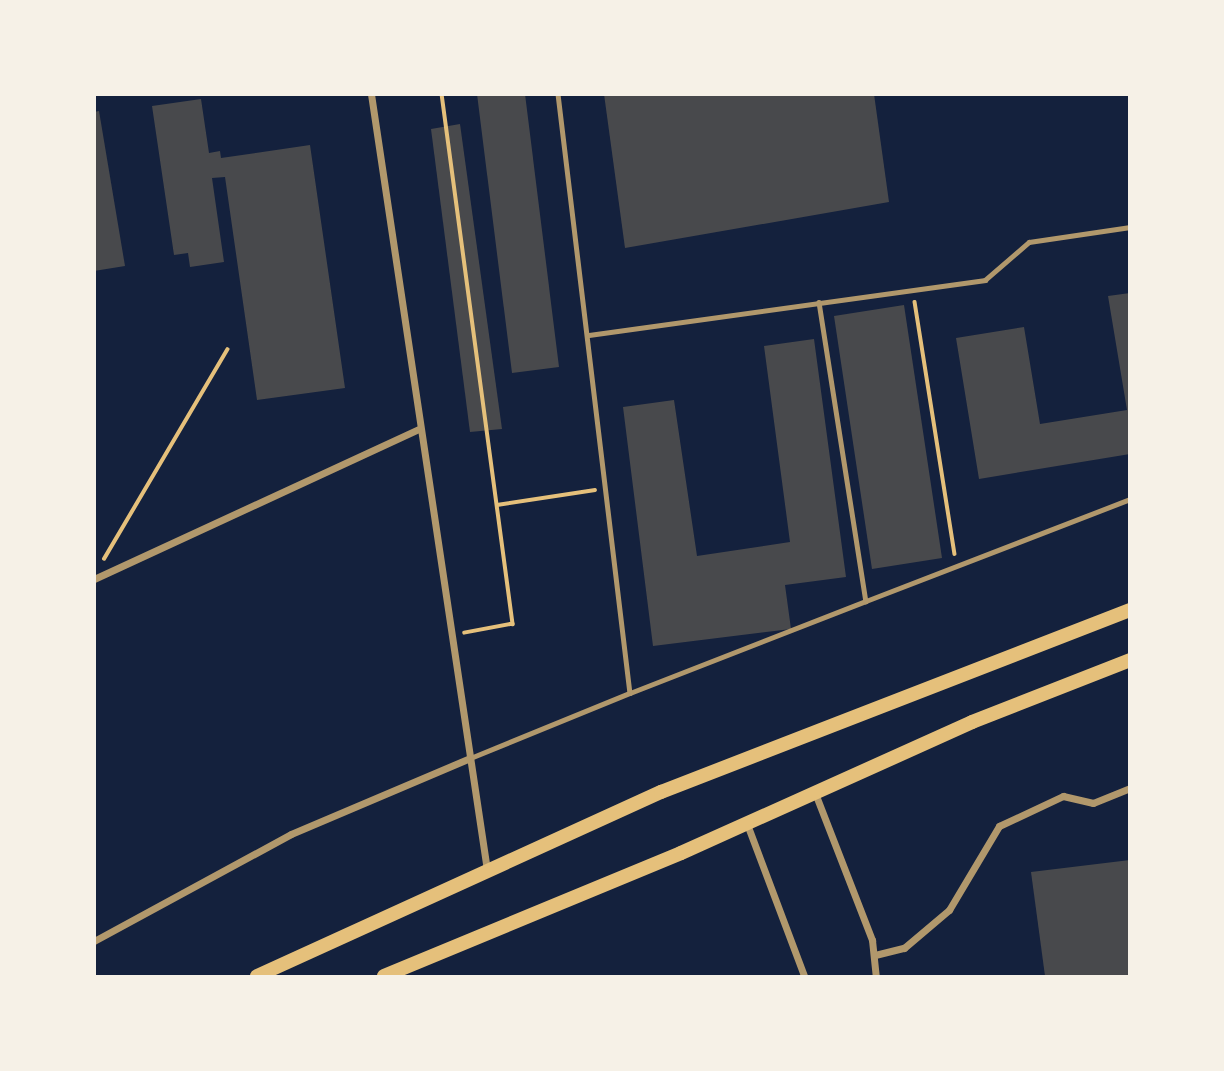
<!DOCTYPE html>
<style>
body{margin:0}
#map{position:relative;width:1224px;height:1071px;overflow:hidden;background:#14213d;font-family:Montserrat,sans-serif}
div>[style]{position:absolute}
.building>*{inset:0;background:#48494c}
.path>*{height:3.5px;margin:-1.75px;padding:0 1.75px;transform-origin:1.75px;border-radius:1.75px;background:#e5c07b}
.service>*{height:4.5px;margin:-2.25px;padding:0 2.25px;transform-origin:2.25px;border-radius:2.25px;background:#b1986c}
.minor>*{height:7px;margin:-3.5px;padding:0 3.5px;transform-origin:3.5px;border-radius:3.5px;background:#b1986c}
.primary>*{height:14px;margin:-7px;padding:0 7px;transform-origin:7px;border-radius:7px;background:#e5c07b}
span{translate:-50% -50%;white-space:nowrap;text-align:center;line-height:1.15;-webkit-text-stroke:6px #f6f1e7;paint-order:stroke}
.frame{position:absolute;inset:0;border:96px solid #f6f1e7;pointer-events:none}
</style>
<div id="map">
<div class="building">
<i style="clip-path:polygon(477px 94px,525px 94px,559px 367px,512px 373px)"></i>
<i style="clip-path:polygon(604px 94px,874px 94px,889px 202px,625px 248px)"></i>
<i style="clip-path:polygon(201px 99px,209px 153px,220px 151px,221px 158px,310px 145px,345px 388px,257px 400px,225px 177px,212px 178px,224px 262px,190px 267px,188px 253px,174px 255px,152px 106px)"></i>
<i style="clip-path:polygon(99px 111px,125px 266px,94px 271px,94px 112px)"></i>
<i style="clip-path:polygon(460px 124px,502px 429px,470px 432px,431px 129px)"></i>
<i style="clip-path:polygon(1130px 293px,1130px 454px,979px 479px,956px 338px,1024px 327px,1040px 424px,1127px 410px,1108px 296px)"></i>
<i style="clip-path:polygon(904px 305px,942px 558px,872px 569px,834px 316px)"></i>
<i style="clip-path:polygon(814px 339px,846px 577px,785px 585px,791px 629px,653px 646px,623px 407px,674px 400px,697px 556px,790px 542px,764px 346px)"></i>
<i style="clip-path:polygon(1130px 860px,1130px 976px,1045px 976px,1031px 872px)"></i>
</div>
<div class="path">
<i style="left:442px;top:94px;width:535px;rotate:82.37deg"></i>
<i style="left:513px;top:624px;width:49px;rotate:169.4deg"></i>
<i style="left:915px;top:302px;width:255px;rotate:81deg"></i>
<i style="left:497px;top:505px;width:99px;rotate:-8.7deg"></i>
<i style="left:104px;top:559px;width:243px;rotate:-59.5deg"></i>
</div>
<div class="service">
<i style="left:558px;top:94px;width:603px;rotate:83.15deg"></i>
<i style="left:630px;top:693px;width:253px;rotate:-21.3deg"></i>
<i style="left:819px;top:302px;width:303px;rotate:81.1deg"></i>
<i style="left:866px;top:601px;width:283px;rotate:-21.1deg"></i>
<i style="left:589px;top:335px;width:400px;rotate:-7.9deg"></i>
<i style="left:985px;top:280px;width:58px;rotate:-40.8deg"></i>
<i style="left:1029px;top:242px;width:102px;rotate:-8.4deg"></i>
<i style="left:468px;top:759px;width:175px;rotate:-22.2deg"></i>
</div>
<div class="minor">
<i style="left:371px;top:94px;width:785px;rotate:81.5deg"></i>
<i style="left:94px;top:579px;width:358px;rotate:-24.8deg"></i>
<i style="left:815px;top:793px;width:158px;rotate:68.8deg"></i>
<i style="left:872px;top:940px;width:36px;rotate:84deg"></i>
<i style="left:747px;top:824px;width:162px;rotate:69.4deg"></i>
<i style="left:94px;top:941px;width:224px;rotate:-28.5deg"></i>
<i style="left:291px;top:834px;width:192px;rotate:-23deg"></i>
<i style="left:875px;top:955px;width:30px;rotate:-14deg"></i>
<i style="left:904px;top:948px;width:59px;rotate:-40.2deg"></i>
<i style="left:949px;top:910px;width:98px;rotate:-59.2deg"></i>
<i style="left:999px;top:826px;width:71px;rotate:-25.1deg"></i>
<i style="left:1063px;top:796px;width:31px;rotate:13deg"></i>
<i style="left:1093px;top:803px;width:40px;rotate:-22deg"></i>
</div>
<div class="primary">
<i style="left:257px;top:976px;width:444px;rotate:-24.5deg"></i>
<i style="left:661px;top:792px;width:503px;rotate:-21.21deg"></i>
<i style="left:384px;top:976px;width:321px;rotate:-22.5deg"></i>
<i style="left:681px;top:853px;width:319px;rotate:-24.2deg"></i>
<i style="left:972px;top:722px;width:170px;rotate:-21.4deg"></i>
</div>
<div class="frame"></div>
</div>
